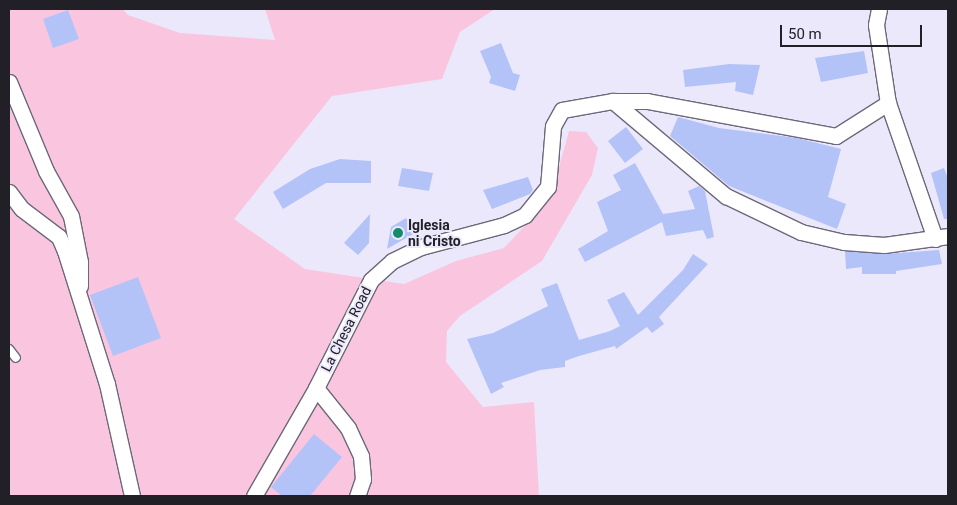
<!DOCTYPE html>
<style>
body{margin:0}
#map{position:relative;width:957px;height:505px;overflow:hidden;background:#ece8fc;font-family:Roboto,sans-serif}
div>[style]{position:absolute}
.green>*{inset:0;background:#fac6df}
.building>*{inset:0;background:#b3c3f8}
.roads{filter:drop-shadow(1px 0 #6c6879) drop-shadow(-1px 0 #6c6879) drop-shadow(0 1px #6c6879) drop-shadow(0 -1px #6c6879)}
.service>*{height:8px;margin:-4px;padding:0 4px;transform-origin:4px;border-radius:4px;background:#fff}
.minor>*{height:15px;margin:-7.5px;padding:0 7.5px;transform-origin:7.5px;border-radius:7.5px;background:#fff}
.dots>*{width:14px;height:14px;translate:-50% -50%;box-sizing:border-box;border:2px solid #ece8fc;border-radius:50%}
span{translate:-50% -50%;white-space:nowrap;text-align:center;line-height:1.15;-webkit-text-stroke:4px #ece8fc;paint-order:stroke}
.poi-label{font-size:14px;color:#222027;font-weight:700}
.left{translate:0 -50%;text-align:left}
.street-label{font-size:14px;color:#222027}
.frame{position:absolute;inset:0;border:10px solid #222027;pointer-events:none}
.scale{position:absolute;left:780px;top:25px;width:142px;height:22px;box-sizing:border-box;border:2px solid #222027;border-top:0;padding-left:6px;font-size:15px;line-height:18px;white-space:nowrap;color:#222027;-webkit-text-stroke:4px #ece8fc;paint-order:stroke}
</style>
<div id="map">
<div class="green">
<i style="clip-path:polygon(9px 9px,123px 9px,128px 15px,180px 33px,275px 40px,265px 9px,495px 9px,460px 32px,442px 79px,332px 96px,234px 219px,305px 269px,404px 284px,456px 261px,504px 248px,550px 199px,569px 131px,586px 132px,598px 148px,592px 175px,542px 261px,460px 316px,447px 331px,446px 362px,483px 407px,534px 402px,539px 496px,9px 496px)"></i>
</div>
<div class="building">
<i style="clip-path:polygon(68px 10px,79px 39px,53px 48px,43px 19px)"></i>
<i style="clip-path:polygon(501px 43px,513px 73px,520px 75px,515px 91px,489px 83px,491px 77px,480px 51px)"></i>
<i style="clip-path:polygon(864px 51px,868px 73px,821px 82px,815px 58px)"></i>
<i style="clip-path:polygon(729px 64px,760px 65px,753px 95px,735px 91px,736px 82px,685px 87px,683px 70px)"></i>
<i style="clip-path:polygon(678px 117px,719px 128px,797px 138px,841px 149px,828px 197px,846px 204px,837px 229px,729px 186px,670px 136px)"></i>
<i style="clip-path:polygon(626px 127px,643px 149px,625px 163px,608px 141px)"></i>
<i style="clip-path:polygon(340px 159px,371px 161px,371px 183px,326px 183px,283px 209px,273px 192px,310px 169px)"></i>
<i style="clip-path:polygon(635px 163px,663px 214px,695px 209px,688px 191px,699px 186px,705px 191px,714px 237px,707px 239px,703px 230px,666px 236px,662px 222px,585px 262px,578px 249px,608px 231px,597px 202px,621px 190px,613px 175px)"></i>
<i style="clip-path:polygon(402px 168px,433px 173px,429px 191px,398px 186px)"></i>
<i style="clip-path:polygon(944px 168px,948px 179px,948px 219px,944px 219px,931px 173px)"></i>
<i style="clip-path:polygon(528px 177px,533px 190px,530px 194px,492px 209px,483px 190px)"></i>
<i style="clip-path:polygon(370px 214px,369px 243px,358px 255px,344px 243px)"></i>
<i style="clip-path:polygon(406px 218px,415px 233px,387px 249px,391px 227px)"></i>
<i style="clip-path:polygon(939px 250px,942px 264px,896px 271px,896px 274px,862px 274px,862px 267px,846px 269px,845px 251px,884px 254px)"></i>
<i style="clip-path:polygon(693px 254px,708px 264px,659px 317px,664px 324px,652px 333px,647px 327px,616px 349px,615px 346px,579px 356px,565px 361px,565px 367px,540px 370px,501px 383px,504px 387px,491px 394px,467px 339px,493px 333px,548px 306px,541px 289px,557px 283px,579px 340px,610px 331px,620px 326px,607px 300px,624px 292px,638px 315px,683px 270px)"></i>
<i style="clip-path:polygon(138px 277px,161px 338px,113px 356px,90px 295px)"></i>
<i style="clip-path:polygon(314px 434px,342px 457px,310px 496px,282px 496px,271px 487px)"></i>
</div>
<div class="roads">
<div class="service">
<i style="left:9px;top:349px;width:11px;rotate:52deg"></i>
</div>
<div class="minor">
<i style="left:879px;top:9px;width:16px;rotate:101deg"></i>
<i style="left:876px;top:25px;width:79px;rotate:81.3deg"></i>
<i style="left:888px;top:103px;width:144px;rotate:70.9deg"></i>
<i style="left:9px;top:82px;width:96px;rotate:67.4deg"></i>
<i style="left:46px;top:171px;width:51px;rotate:60.9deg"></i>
<i style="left:71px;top:216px;width:47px;rotate:78.9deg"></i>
<i style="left:80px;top:262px;width:24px;rotate:90deg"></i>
<i style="left:613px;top:101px;width:148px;rotate:40.1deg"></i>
<i style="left:726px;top:196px;width:83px;rotate:25.6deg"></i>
<i style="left:801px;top:232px;width:44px;rotate:13.1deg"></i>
<i style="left:844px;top:242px;width:40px;rotate:4.3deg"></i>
<i style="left:884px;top:245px;width:65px;rotate:-8deg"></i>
<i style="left:9px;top:192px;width:21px;rotate:53deg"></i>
<i style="left:22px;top:209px;width:46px;rotate:37.1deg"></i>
<i style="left:59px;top:237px;width:15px;rotate:67deg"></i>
<i style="left:65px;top:251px;width:139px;rotate:72.5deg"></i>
<i style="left:107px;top:384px;width:115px;rotate:77.4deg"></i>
<i style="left:316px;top:388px;width:51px;rotate:51.3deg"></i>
<i style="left:348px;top:428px;width:31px;rotate:65deg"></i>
<i style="left:361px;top:456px;width:23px;rotate:85deg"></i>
<i style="left:363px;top:479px;width:18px;rotate:109deg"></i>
<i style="left:254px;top:496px;width:125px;rotate:-60.1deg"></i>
<i style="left:316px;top:388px;width:121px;rotate:-63deg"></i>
<i style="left:371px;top:280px;width:28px;rotate:-42deg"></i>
<i style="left:392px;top:261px;width:32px;rotate:-26deg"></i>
<i style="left:421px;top:247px;width:86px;rotate:-14.8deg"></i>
<i style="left:504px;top:225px;width:23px;rotate:-25deg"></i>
<i style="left:525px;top:215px;width:36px;rotate:-51deg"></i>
<i style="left:548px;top:187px;width:61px;rotate:-85.3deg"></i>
<i style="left:553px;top:126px;width:18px;rotate:-61deg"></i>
<i style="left:562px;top:110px;width:52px;rotate:-10deg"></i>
<i style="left:613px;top:101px;width:34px"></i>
<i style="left:647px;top:101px;width:192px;rotate:10.5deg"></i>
<i style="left:836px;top:136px;width:62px;rotate:-32.4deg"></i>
</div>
</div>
<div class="dots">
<i style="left:398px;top:233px;background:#168b6c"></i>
</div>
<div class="poi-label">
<span class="left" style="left:408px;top:233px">Iglesia<br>ni Cristo</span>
</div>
<div class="street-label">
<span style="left:346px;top:329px;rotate:-63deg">La Chesa Road</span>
</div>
<div class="frame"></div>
<div class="scale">50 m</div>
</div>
